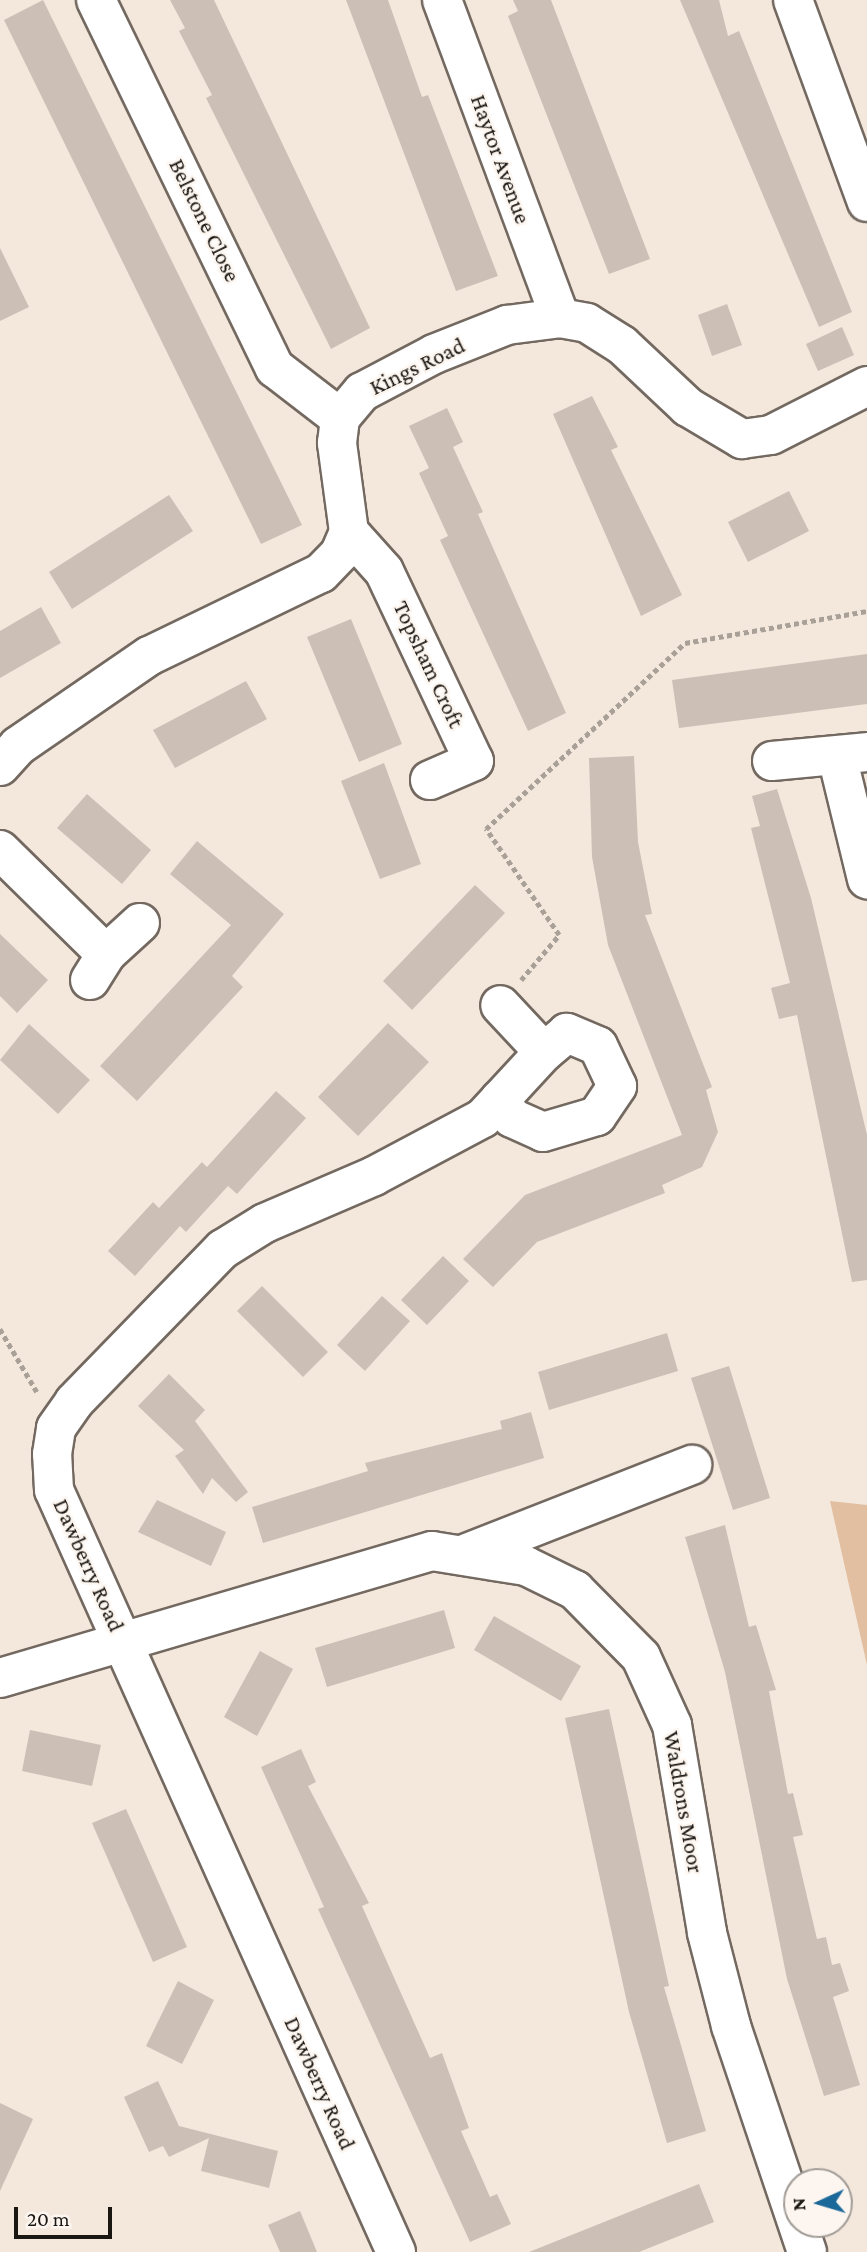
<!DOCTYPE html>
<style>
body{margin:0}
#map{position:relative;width:867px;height:2252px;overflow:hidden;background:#f4e8dd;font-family:"Crimson Pro",serif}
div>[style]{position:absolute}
.green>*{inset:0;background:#e2bfa1}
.building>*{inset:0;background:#ccc0b6}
.path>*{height:4.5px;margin-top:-2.25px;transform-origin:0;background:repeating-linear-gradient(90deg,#a9a098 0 5px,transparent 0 8.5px)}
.roads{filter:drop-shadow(2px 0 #736960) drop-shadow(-2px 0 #736960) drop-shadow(0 2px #736960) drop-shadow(0 -2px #736960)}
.minor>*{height:38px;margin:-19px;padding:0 19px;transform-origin:19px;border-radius:19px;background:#fff}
span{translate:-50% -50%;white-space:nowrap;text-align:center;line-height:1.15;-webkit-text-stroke:5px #fdf6f0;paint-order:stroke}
.street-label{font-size:23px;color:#1a1612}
.north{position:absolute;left:783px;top:2168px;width:70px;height:70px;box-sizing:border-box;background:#fdf6f0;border:2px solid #a29c97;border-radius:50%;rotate:266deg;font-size:19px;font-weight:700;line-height:28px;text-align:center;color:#1a1612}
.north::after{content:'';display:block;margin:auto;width:24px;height:32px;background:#1a689a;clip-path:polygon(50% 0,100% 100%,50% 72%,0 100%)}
.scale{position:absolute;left:14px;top:2207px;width:98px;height:32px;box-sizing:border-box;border:4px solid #1a1612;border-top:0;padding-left:9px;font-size:21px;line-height:24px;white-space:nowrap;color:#1a1612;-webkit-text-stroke:5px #fdf6f0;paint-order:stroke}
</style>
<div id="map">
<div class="green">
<i style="clip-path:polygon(830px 1501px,867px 1505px,867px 1665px)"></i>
</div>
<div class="building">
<i style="clip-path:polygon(43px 0,302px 525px,261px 544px,4px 20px)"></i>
<i style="clip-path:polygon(170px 0,214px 0,370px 328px,331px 349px,206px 98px,212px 95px,179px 31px,185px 28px)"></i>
<i style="clip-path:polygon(346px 0,388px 0,422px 97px,428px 95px,498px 276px,456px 291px)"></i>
<i style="clip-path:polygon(513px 0,551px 0,650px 259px,609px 274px,508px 16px,518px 11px)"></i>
<i style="clip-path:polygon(680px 0,719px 0,728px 36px,739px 31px,852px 312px,819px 327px)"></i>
<i style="clip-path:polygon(0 248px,29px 307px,0 321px)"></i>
<i style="clip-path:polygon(727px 304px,742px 345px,712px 356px,698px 315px)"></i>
<i style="clip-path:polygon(842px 327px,854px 355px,818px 371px,806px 344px)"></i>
<i style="clip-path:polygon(592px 396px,618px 447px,611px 450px,682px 595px,641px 616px,553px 414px)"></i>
<i style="clip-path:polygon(447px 408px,463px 442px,453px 447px,483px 512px,478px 514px,566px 713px,528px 731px,440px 540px,448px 536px,419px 473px,429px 468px,409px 426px)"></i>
<i style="clip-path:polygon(789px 491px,809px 531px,748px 562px,728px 522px)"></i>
<i style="clip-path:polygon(169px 495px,193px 531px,72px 609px,49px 572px)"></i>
<i style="clip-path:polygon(41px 607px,61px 643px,0 678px,0 631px)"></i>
<i style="clip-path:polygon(351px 619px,402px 744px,359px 762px,307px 637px)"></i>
<i style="clip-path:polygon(867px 654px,867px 704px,679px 728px,672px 680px)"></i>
<i style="clip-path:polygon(246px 681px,267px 719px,175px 768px,153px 730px)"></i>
<i style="clip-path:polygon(634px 756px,638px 842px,652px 914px,645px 915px,712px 1087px,706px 1090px,718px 1132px,702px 1167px,662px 1185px,665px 1193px,537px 1242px,493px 1287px,463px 1259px,525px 1195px,682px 1135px,608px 945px,592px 857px,589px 758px)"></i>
<i style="clip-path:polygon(384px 763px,421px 864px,380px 879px,341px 781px)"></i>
<i style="clip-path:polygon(777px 789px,811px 898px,867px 1135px,867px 1280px,852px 1282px,797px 1015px,779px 1019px,771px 988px,790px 983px,751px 828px,760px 826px,752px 796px)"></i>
<i style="clip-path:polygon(87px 794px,151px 850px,122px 884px,57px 828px)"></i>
<i style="clip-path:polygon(197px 841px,284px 914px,232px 976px,243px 987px,137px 1101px,100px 1066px,231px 925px,170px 874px)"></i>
<i style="clip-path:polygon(475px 885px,505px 913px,412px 1010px,383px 981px)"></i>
<i style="clip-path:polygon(0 934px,48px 980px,17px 1013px,0 996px)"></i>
<i style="clip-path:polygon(388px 1023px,429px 1062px,358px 1136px,318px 1097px)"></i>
<i style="clip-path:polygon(29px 1024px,90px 1080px,58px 1114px,0 1060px)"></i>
<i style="clip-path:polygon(276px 1091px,306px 1118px,237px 1194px,228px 1186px,186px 1232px,180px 1226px,135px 1276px,108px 1251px,153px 1202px,159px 1208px,202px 1162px,207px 1167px)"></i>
<i style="clip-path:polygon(443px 1256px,469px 1281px,427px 1325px,401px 1300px)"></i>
<i style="clip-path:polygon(262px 1286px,328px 1352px,303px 1377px,237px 1311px)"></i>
<i style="clip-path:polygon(382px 1296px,410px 1321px,365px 1371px,337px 1345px)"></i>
<i style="clip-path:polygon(667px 1333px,678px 1371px,549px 1410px,538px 1372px)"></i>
<i style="clip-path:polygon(729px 1366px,770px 1498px,733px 1510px,691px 1378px)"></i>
<i style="clip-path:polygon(169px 1374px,205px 1410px,195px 1421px,248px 1492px,236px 1502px,212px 1478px,203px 1494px,175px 1456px,184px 1450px,138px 1406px)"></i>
<i style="clip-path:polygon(531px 1412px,544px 1458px,263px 1543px,252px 1507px,368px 1471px,365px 1463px,502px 1429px,500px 1421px)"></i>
<i style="clip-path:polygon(157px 1500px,226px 1532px,211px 1566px,138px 1532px)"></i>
<i style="clip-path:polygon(725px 1525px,749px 1627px,756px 1625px,776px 1690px,769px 1691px,788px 1794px,793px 1793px,803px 1835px,793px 1837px,817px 1939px,826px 1937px,832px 1965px,840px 1963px,849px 1991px,833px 1997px,860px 2085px,824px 2096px,787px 1979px,725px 1672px,685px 1537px)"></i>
<i style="clip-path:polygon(444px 1610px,455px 1648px,327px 1687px,315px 1648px)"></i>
<i style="clip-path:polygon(494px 1616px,581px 1666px,561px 1701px,474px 1650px)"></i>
<i style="clip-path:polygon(260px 1651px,293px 1669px,257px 1736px,224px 1717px)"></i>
<i style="clip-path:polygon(609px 1709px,669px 1986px,664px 1987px,706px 2131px,667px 2143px,629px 2012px,565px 1718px)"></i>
<i style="clip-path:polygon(30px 1730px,101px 1745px,92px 1786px,22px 1771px)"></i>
<i style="clip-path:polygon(301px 1749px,316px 1782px,308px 1786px,369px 1903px,362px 1906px,430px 2058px,442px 2053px,469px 2128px,461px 2131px,490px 2197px,497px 2194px,511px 2224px,470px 2242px,318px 1909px,324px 1907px,261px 1767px)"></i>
<i style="clip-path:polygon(126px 1809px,187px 1947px,153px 1962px,92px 1823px)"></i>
<i style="clip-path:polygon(178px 1981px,214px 2000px,182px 2064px,146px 2046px)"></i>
<i style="clip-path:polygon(158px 2081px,179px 2126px,278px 2151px,269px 2188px,201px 2171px,209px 2138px,169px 2157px,163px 2146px,149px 2152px,124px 2097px)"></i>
<i style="clip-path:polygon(0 2103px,33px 2119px,0 2191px)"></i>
<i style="clip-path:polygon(699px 2184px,714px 2222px,639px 2252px,529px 2252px)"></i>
<i style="clip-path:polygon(300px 2211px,317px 2252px,280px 2252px,268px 2225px)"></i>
</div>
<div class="path">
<i style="left:521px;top:980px;width:59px;rotate:-49.8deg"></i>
<i style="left:559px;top:935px;width:129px;rotate:-124.6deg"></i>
<i style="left:486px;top:829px;width:272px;rotate:-43.1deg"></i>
<i style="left:685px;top:643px;width:185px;rotate:-10deg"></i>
<i style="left:0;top:1329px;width:73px;rotate:59.6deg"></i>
</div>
<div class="roads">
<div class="minor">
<i style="left:96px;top:0;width:409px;rotate:64.1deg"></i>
<i style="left:275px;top:368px;width:82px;rotate:37.6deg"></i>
<i style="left:442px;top:0;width:339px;rotate:69.6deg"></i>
<i style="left:793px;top:0;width:215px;rotate:69.9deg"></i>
<i style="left:349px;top:532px;width:52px;rotate:48.1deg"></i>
<i style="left:384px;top:571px;width:210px;rotate:64.7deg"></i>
<i style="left:474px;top:761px;width:48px;rotate:156.6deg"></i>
<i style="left:837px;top:756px;width:127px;rotate:76.3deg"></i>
<i style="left:772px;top:761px;width:95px;rotate:-5.4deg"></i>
<i style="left:0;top:766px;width:27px;rotate:-48deg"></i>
<i style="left:18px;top:746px;width:159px;rotate:-34.5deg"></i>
<i style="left:149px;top:656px;width:191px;rotate:-25.8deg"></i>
<i style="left:321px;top:573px;width:28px;rotate:-46deg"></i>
<i style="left:340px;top:553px;width:23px;rotate:-67deg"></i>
<i style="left:349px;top:532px;width:90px;rotate:-97.7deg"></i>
<i style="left:337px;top:443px;width:25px;rotate:-83deg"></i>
<i style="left:340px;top:418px;width:34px;rotate:-50deg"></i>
<i style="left:362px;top:392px;width:81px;rotate:-27.8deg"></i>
<i style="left:434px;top:354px;width:79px;rotate:-21.7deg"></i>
<i style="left:507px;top:325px;width:53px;rotate:-7.5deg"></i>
<i style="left:560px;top:318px;width:27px;rotate:10deg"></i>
<i style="left:587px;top:323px;width:41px;rotate:32.2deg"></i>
<i style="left:622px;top:345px;width:91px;rotate:43.2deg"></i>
<i style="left:688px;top:407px;width:63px;rotate:30.7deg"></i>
<i style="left:742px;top:439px;width:29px;rotate:-8deg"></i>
<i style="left:771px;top:435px;width:108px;rotate:-27deg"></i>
<i style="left:0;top:850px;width:148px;rotate:44.5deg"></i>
<i style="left:90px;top:980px;width:31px;rotate:-58deg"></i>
<i style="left:106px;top:954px;width:46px;rotate:-42.4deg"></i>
<i style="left:500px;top:1099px;width:22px;rotate:58deg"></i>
<i style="left:512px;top:1118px;width:34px;rotate:24deg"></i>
<i style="left:543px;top:1132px;width:56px;rotate:-16.5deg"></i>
<i style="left:597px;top:1116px;width:36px;rotate:-56deg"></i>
<i style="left:617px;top:1086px;width:44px;rotate:-115.4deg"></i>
<i style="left:598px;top:1046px;width:34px;rotate:-157deg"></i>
<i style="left:567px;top:1033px;width:30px;rotate:140deg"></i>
<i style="left:467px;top:1553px;width:242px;rotate:-21.4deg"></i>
<i style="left:0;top:1678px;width:450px;rotate:-16.4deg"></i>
<i style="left:432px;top:1551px;width:95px;rotate:9.1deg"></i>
<i style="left:526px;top:1566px;width:55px;rotate:26.1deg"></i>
<i style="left:575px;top:1590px;width:94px;rotate:45.4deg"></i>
<i style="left:641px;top:1657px;width:75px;rotate:65.5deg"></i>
<i style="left:672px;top:1725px;width:211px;rotate:80.4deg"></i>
<i style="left:707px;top:1933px;width:96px;rotate:75.5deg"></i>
<i style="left:731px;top:2026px;width:238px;rotate:71.4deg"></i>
<i style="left:396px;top:2252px;width:835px;rotate:-114.17deg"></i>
<i style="left:54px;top:1490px;width:36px;rotate:-93deg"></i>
<i style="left:52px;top:1454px;width:26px;rotate:-81deg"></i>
<i style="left:56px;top:1428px;width:32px;rotate:-55deg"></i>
<i style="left:74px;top:1402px;width:214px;rotate:-45.8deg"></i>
<i style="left:223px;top:1249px;width:49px;rotate:-31.8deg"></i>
<i style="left:265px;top:1223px;width:119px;rotate:-23.3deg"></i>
<i style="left:374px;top:1176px;width:123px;rotate:-28deg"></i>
<i style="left:483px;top:1118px;width:90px;rotate:-47.3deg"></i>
<i style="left:544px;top:1052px;width:64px;rotate:-133.1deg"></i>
</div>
</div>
<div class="street-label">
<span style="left:501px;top:159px;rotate:70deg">Haytor Avenue</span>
<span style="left:205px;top:220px;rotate:64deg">Belstone Close</span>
<span style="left:417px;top:366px;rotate:-26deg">Kings Road</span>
<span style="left:429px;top:664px;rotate:65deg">Topsham Croft</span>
<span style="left:89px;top:1565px;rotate:66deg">Dawberry Road</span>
<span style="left:684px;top:1802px;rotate:80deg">Waldrons Moor</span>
<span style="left:320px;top:2083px;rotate:66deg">Dawberry Road</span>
</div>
<div class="north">N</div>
<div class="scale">20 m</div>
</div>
